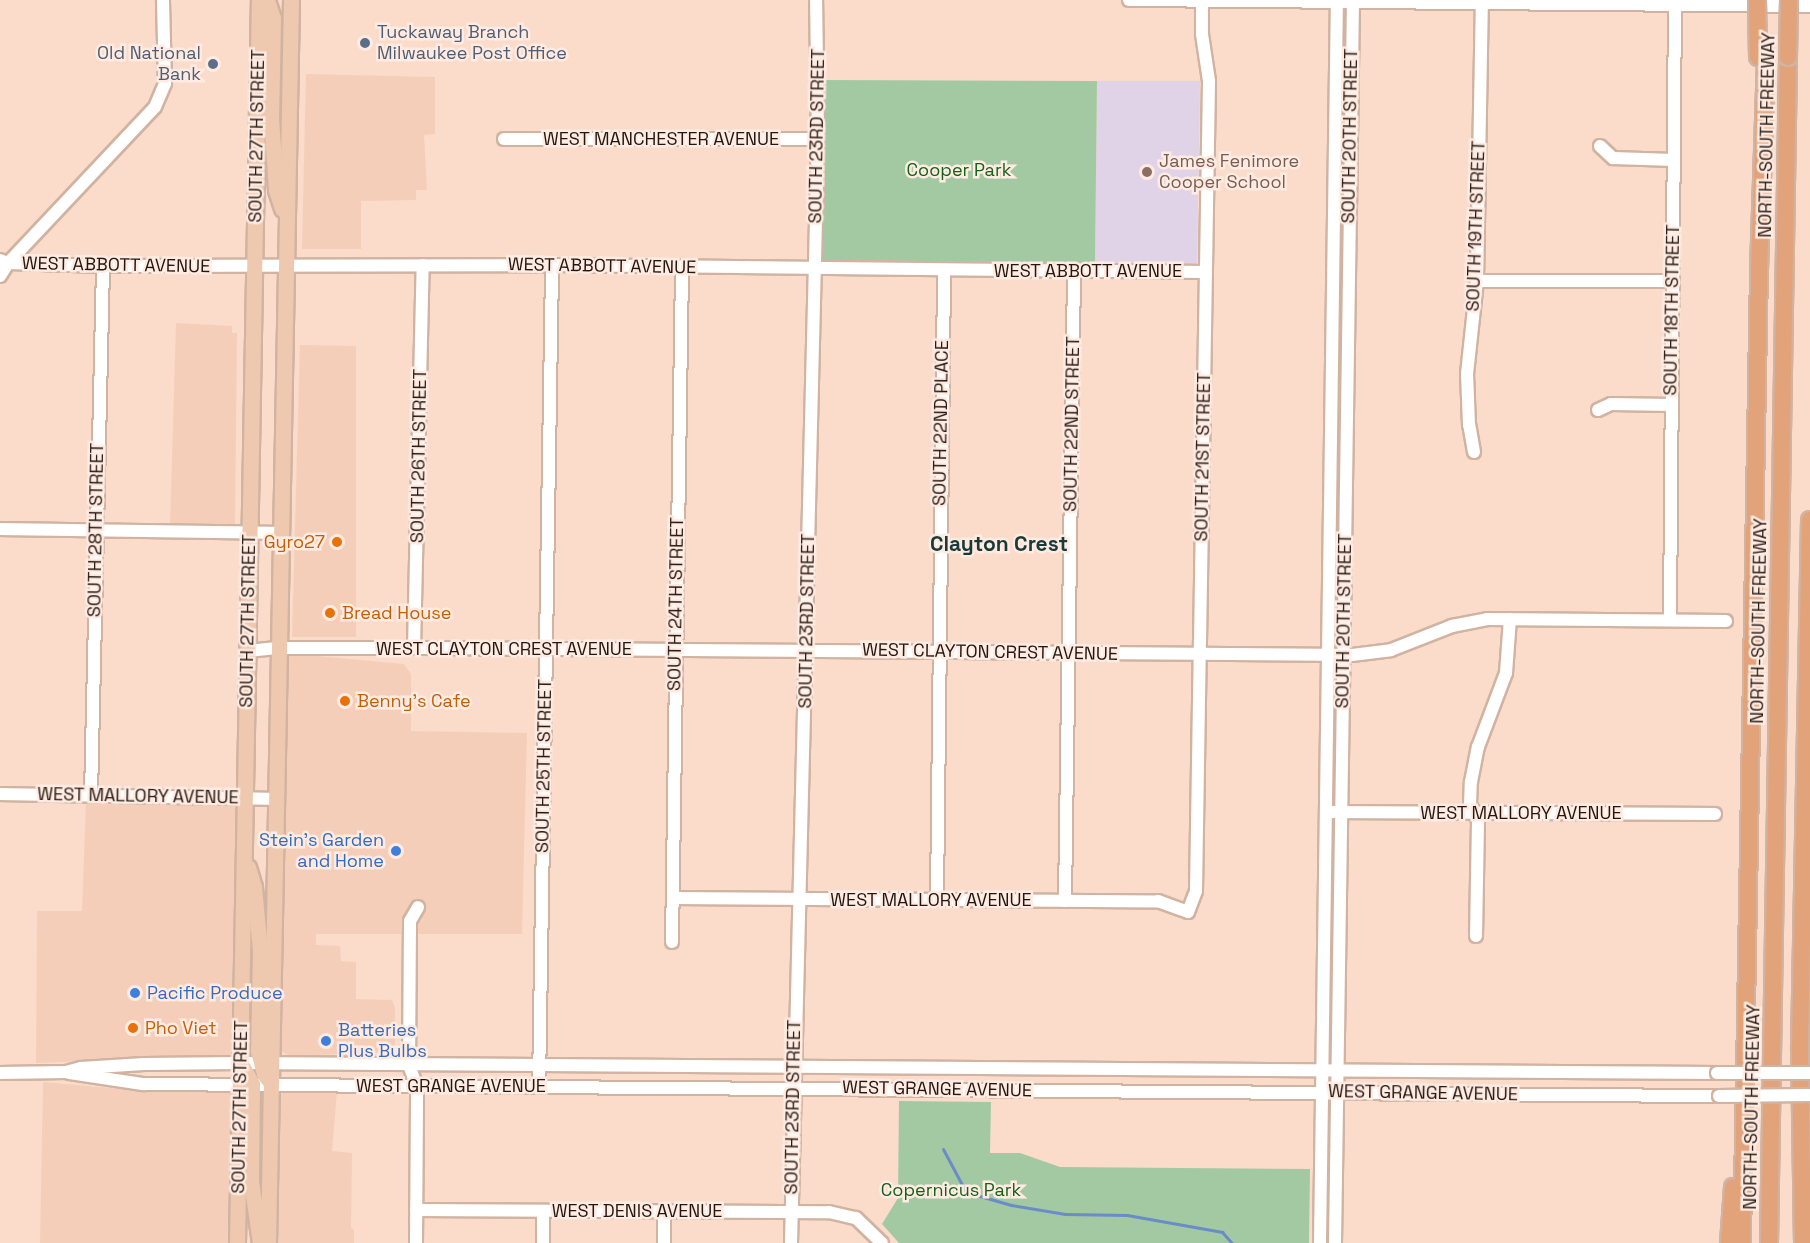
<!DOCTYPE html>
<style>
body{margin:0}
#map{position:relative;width:1810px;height:1243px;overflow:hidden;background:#fbdbca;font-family:"Space Grotesk",sans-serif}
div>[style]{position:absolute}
.built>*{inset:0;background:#f5ceba}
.education>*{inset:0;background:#e0d3e7}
.green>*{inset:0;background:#a3c9a2}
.stream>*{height:3px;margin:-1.5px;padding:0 1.5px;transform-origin:1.5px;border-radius:1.5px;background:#6b8cc8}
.roads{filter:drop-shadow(2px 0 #d1b3a2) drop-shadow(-2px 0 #d1b3a2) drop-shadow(0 2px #d1b3a2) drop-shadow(0 -2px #d1b3a2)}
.minor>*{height:12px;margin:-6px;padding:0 6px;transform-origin:6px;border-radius:6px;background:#fff}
.major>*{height:15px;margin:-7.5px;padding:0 7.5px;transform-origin:7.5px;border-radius:7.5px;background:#eec8af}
.highway>*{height:16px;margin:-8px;padding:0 8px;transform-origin:8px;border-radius:8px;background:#e2a37a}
.bridges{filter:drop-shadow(2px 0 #d1b3a2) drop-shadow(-2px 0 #d1b3a2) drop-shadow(0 2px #d1b3a2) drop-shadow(0 -2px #d1b3a2)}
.minor-bridge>*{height:12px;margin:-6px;padding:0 6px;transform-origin:6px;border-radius:6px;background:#fff}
.highway-bridge>*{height:16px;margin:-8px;padding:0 8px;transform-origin:8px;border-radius:8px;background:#e2a37a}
.dots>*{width:16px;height:16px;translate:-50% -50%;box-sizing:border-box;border:3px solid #ffebe1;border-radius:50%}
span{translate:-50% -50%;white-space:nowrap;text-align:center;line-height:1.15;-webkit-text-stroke:5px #ffebe1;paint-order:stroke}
.service-label{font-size:18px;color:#4e5e75}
.left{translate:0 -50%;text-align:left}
.right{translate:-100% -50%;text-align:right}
.street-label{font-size:18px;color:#221711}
.education-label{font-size:18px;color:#785e54}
.park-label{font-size:18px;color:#14611a}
.food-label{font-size:18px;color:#c56008}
.shop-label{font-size:18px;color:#366cbe}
.quarter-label{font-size:21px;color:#193b37;font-weight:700}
</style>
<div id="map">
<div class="built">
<i style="clip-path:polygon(306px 74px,435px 77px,435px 134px,424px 135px,427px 190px,416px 190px,416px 200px,361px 201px,361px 249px,302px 249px)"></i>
<i style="clip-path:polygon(176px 323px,232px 326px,232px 333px,237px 333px,235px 525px,170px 526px)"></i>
<i style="clip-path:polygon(300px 345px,356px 346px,356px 637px,292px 637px)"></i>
<i style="clip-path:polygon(295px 654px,404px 664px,411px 674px,411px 731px,527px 733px,522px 934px,316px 934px,316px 945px,340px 946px,341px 961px,356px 962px,356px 999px,392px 1000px,395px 1008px,395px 1052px,289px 1056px,280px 1050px,286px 662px,290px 655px)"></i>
<i style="clip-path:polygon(86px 799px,229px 804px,236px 809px,233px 1048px,230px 1056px,36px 1063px,37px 911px,82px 911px)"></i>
<i style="clip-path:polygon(43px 1082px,133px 1090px,223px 1090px,230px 1093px,233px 1099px,230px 1243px,40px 1243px)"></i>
<i style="clip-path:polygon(287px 1091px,337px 1092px,332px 1151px,352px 1153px,351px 1228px,354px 1230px,354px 1243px,275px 1243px,279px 1100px,280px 1095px)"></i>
</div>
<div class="education">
<i style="clip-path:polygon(1097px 81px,1200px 81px,1197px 264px,1095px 263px)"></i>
</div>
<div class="green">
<i style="clip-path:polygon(824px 80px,1097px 81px,1095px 263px,821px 260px)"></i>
<i style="clip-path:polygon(899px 1101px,991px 1102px,990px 1153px,1020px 1153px,1060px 1167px,1310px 1169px,1309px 1243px,899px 1243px,882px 1224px,898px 1198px)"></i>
</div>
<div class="stream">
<i style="left:943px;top:1149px;width:49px;rotate:61.9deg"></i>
<i style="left:966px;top:1192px;width:47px;rotate:16.1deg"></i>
<i style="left:1011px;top:1205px;width:55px;rotate:9.5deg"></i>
<i style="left:1065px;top:1214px;width:62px;rotate:0.9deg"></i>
<i style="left:1127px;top:1215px;width:97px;rotate:10.1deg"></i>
<i style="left:1222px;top:1232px;width:15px;rotate:48deg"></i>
</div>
<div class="roads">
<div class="minor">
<i style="left:1129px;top:0;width:681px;rotate:0.5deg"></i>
<i style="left:504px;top:139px;width:314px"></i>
<i style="left:1600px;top:146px;width:18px;rotate:43deg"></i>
<i style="left:1613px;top:158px;width:61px;rotate:1.9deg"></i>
<i style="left:0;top:260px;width:9px;rotate:21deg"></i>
<i style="left:8px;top:263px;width:95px;rotate:1.8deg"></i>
<i style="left:103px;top:266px;width:449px;rotate:-0.1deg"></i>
<i style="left:552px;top:265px;width:653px;rotate:0.61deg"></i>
<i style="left:0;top:276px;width:15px;rotate:-58deg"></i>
<i style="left:8px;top:263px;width:214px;rotate:-46.7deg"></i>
<i style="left:155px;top:107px;width:26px;rotate:-67deg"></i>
<i style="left:165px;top:83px;width:83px;rotate:-91.4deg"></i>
<i style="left:1477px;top:281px;width:196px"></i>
<i style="left:1598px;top:410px;width:14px;rotate:-25deg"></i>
<i style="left:1611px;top:404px;width:60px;rotate:1deg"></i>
<i style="left:1474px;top:452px;width:27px;rotate:-100deg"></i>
<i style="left:1469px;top:425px;width:51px;rotate:-92.2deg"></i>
<i style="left:1467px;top:374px;width:94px;rotate:-83.9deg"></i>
<i style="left:1477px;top:281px;width:281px;rotate:-89deg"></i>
<i style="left:0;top:529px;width:281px;rotate:0.8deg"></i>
<i style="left:1670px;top:620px;width:620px;rotate:-89.54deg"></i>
<i style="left:414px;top:648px;width:383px;rotate:-88.7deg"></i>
<i style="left:248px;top:651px;width:31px;rotate:-6deg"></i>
<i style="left:279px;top:648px;width:147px"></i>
<i style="left:426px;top:648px;width:926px;rotate:0.43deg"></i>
<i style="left:1352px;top:655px;width:39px;rotate:-7deg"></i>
<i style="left:1391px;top:650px;width:66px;rotate:-21.5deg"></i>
<i style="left:1452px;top:626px;width:36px;rotate:-11deg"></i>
<i style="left:1487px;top:619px;width:239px;rotate:0.5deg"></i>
<i style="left:0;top:794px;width:276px;rotate:1deg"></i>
<i style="left:91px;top:795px;width:529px;rotate:-88.7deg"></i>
<i style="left:1333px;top:812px;width:382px;rotate:0.3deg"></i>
<i style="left:673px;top:898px;width:485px;rotate:0.4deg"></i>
<i style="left:1158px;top:901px;width:32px;rotate:20deg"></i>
<i style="left:1188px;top:912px;width:22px;rotate:-69deg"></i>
<i style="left:1196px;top:891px;width:249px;rotate:-89.1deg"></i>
<i style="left:1200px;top:642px;width:561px;rotate:-89.08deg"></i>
<i style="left:1209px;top:81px;width:48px;rotate:-98.5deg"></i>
<i style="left:1202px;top:34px;width:33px;rotate:-90deg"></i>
<i style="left:937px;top:900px;width:630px;rotate:-89.36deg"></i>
<i style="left:1065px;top:901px;width:630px;rotate:-89.18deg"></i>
<i style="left:1476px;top:936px;width:116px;rotate:-89deg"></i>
<i style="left:1478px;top:820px;width:17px;rotate:-118deg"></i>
<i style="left:1470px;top:805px;width:23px;rotate:-88deg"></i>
<i style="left:1471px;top:782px;width:36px;rotate:-79deg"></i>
<i style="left:1478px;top:747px;width:79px;rotate:-69.3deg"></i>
<i style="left:1506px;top:673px;width:54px;rotate:-85.8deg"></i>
<i style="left:672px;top:942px;width:675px;rotate:-89.15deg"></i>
<i style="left:0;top:1073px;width:66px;rotate:-0.9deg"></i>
<i style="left:66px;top:1072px;width:16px;rotate:-15deg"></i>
<i style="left:81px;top:1068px;width:63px;rotate:-3.6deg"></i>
<i style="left:144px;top:1064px;width:96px;rotate:-0.6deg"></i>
<i style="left:240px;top:1063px;width:1477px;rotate:0.39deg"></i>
<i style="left:69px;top:1073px;width:75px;rotate:8.5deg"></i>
<i style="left:143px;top:1084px;width:1576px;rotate:0.44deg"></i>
<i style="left:539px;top:1087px;width:822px;rotate:-89.09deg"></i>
<i style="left:416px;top:1210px;width:413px;rotate:0.3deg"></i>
<i style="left:829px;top:1212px;width:28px;rotate:13deg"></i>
<i style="left:856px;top:1218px;width:36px;rotate:44deg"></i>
<i style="left:416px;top:1243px;width:156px;rotate:-89.6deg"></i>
<i style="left:417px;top:1087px;width:23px;rotate:-110deg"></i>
<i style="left:409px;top:1065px;width:132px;rotate:-89.6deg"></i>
<i style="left:410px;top:933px;width:12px;rotate:-90deg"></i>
<i style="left:410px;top:921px;width:16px;rotate:-60deg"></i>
<i style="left:543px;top:1243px;width:32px;rotate:-90deg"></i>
<i style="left:664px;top:1243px;width:31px;rotate:-90deg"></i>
<i style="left:791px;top:1243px;width:1104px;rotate:-88.6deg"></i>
<i style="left:818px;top:139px;width:139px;rotate:-90.8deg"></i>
<i style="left:1320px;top:1243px;width:1243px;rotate:-89.22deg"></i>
<i style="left:1335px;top:1243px;width:1243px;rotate:-89.17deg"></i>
</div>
<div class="major">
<i style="left:267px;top:0;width:19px;rotate:72deg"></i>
<i style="left:273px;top:18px;width:100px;rotate:91.1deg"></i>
<i style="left:271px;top:118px;width:72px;rotate:86deg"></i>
<i style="left:276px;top:190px;width:20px;rotate:72deg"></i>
<i style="left:248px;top:867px;width:21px;rotate:73deg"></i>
<i style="left:254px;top:887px;width:63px;rotate:84.6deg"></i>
<i style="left:260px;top:950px;width:101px;rotate:91.1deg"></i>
<i style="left:258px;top:1051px;width:24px;rotate:75deg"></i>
<i style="left:264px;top:1074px;width:10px;rotate:53deg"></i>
<i style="left:241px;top:1064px;width:23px;rotate:61deg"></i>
<i style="left:252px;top:1084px;width:97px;rotate:90.6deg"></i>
<i style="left:251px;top:1181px;width:63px;rotate:81.7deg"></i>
<i style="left:237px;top:1243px;width:1243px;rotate:-88.99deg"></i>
<i style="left:268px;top:1243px;width:1243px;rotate:-88.94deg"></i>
</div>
<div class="highway">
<i style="left:1729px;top:1243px;width:56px;rotate:-85.9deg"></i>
<i style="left:1742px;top:1243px;width:973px;rotate:-89deg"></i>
<i style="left:1759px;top:270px;width:213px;rotate:-88.1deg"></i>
<i style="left:1769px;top:1243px;width:1186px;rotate:-89.08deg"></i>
<i style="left:1803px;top:1243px;width:197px;rotate:-90.9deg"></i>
<i style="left:1800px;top:1046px;width:526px;rotate:-88.91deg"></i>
</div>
</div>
<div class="bridges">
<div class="minor-bridge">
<i style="left:1717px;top:1073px;width:93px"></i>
<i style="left:1719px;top:1096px;width:91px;rotate:-0.6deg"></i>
</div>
<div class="highway-bridge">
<i style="left:1757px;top:0;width:57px;rotate:89deg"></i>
<i style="left:1788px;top:57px;width:57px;rotate:-89deg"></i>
</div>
</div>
<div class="dots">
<i style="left:365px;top:43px;background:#5c6f8a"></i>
<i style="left:213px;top:64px;background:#5c6f8a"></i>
<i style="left:1147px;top:172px;background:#8d6e63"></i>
<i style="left:337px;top:542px;background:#e8710a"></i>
<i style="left:330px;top:613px;background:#e8710a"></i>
<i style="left:345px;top:701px;background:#e8710a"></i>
<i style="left:396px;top:851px;background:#3f7fe0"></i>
<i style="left:135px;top:993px;background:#3f7fe0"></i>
<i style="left:133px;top:1028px;background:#e8710a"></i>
<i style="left:326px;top:1041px;background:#3f7fe0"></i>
</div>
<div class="service-label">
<span class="left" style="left:377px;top:43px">Tuckaway Branch<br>Milwaukee Post Office</span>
<span class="right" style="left:201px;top:64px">Old National<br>Bank</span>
</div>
<div class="street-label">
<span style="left:1767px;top:135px;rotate:-89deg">NORTH-SOUTH FREEWAY</span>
<span style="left:257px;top:136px;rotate:-89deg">SOUTH 27TH STREET</span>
<span style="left:817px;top:136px;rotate:-89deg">SOUTH 23RD STREET</span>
<span style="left:1350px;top:136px;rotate:-89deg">SOUTH 20TH STREET</span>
<span style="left:661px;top:139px">WEST MANCHESTER AVENUE</span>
<span style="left:1476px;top:226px;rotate:-88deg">SOUTH 19TH STREET</span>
<span style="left:116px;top:265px;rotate:1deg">WEST ABBOTT AVENUE</span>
<span style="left:602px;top:266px;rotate:1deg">WEST ABBOTT AVENUE</span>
<span style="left:1088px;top:271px">WEST ABBOTT AVENUE</span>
<span style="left:1672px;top:310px;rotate:-89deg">SOUTH 18TH STREET</span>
<span style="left:941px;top:423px;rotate:-89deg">SOUTH 22ND PLACE</span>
<span style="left:1072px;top:424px;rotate:-89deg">SOUTH 22ND STREET</span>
<span style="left:419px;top:456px;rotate:-89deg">SOUTH 26TH STREET</span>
<span style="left:1203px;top:457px;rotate:-89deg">SOUTH 21ST STREET</span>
<span style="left:96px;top:530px;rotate:-89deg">SOUTH 28TH STREET</span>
<span style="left:676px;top:604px;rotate:-89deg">SOUTH 24TH STREET</span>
<span style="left:248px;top:621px;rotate:-89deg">SOUTH 27TH STREET</span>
<span style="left:807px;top:621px;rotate:-89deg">SOUTH 23RD STREET</span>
<span style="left:1344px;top:621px;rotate:-89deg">SOUTH 20TH STREET</span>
<span style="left:1759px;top:621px;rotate:-89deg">NORTH-SOUTH FREEWAY</span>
<span style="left:504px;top:649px">WEST CLAYTON CREST AVENUE</span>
<span style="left:990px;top:652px;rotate:1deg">WEST CLAYTON CREST AVENUE</span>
<span style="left:544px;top:766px;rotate:-89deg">SOUTH 25TH STREET</span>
<span style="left:138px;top:796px;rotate:1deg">WEST MALLORY AVENUE</span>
<span style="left:1521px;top:813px">WEST MALLORY AVENUE</span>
<span style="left:931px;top:900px">WEST MALLORY AVENUE</span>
<span style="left:451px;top:1086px">WEST GRANGE AVENUE</span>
<span style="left:937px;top:1089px;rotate:1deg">WEST GRANGE AVENUE</span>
<span style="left:1423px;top:1093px;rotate:1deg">WEST GRANGE AVENUE</span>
<span style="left:240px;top:1107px;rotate:-89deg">SOUTH 27TH STREET</span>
<span style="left:793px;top:1107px;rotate:-89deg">SOUTH 23RD STREET</span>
<span style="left:1752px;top:1107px;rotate:-89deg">NORTH-SOUTH FREEWAY</span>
<span style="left:637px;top:1211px">WEST DENIS AVENUE</span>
</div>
<div class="education-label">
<span class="left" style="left:1159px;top:172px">James Fenimore<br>Cooper School</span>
</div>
<div class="park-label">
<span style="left:959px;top:170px">Cooper Park</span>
<span style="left:951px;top:1190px">Copernicus Park</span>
</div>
<div class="food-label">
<span class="right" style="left:325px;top:542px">Gyro27</span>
<span class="left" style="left:342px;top:613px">Bread House</span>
<span class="left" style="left:357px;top:701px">Benny's Cafe</span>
<span class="left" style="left:145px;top:1028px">Pho Viet</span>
</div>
<div class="shop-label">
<span class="right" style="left:384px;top:851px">Stein's Garden<br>and Home</span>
<span class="left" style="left:147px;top:993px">Pacific Produce</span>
<span class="left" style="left:338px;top:1041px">Batteries<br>Plus Bulbs</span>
</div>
<div class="quarter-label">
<span style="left:999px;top:544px">Clayton Crest</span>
</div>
</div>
